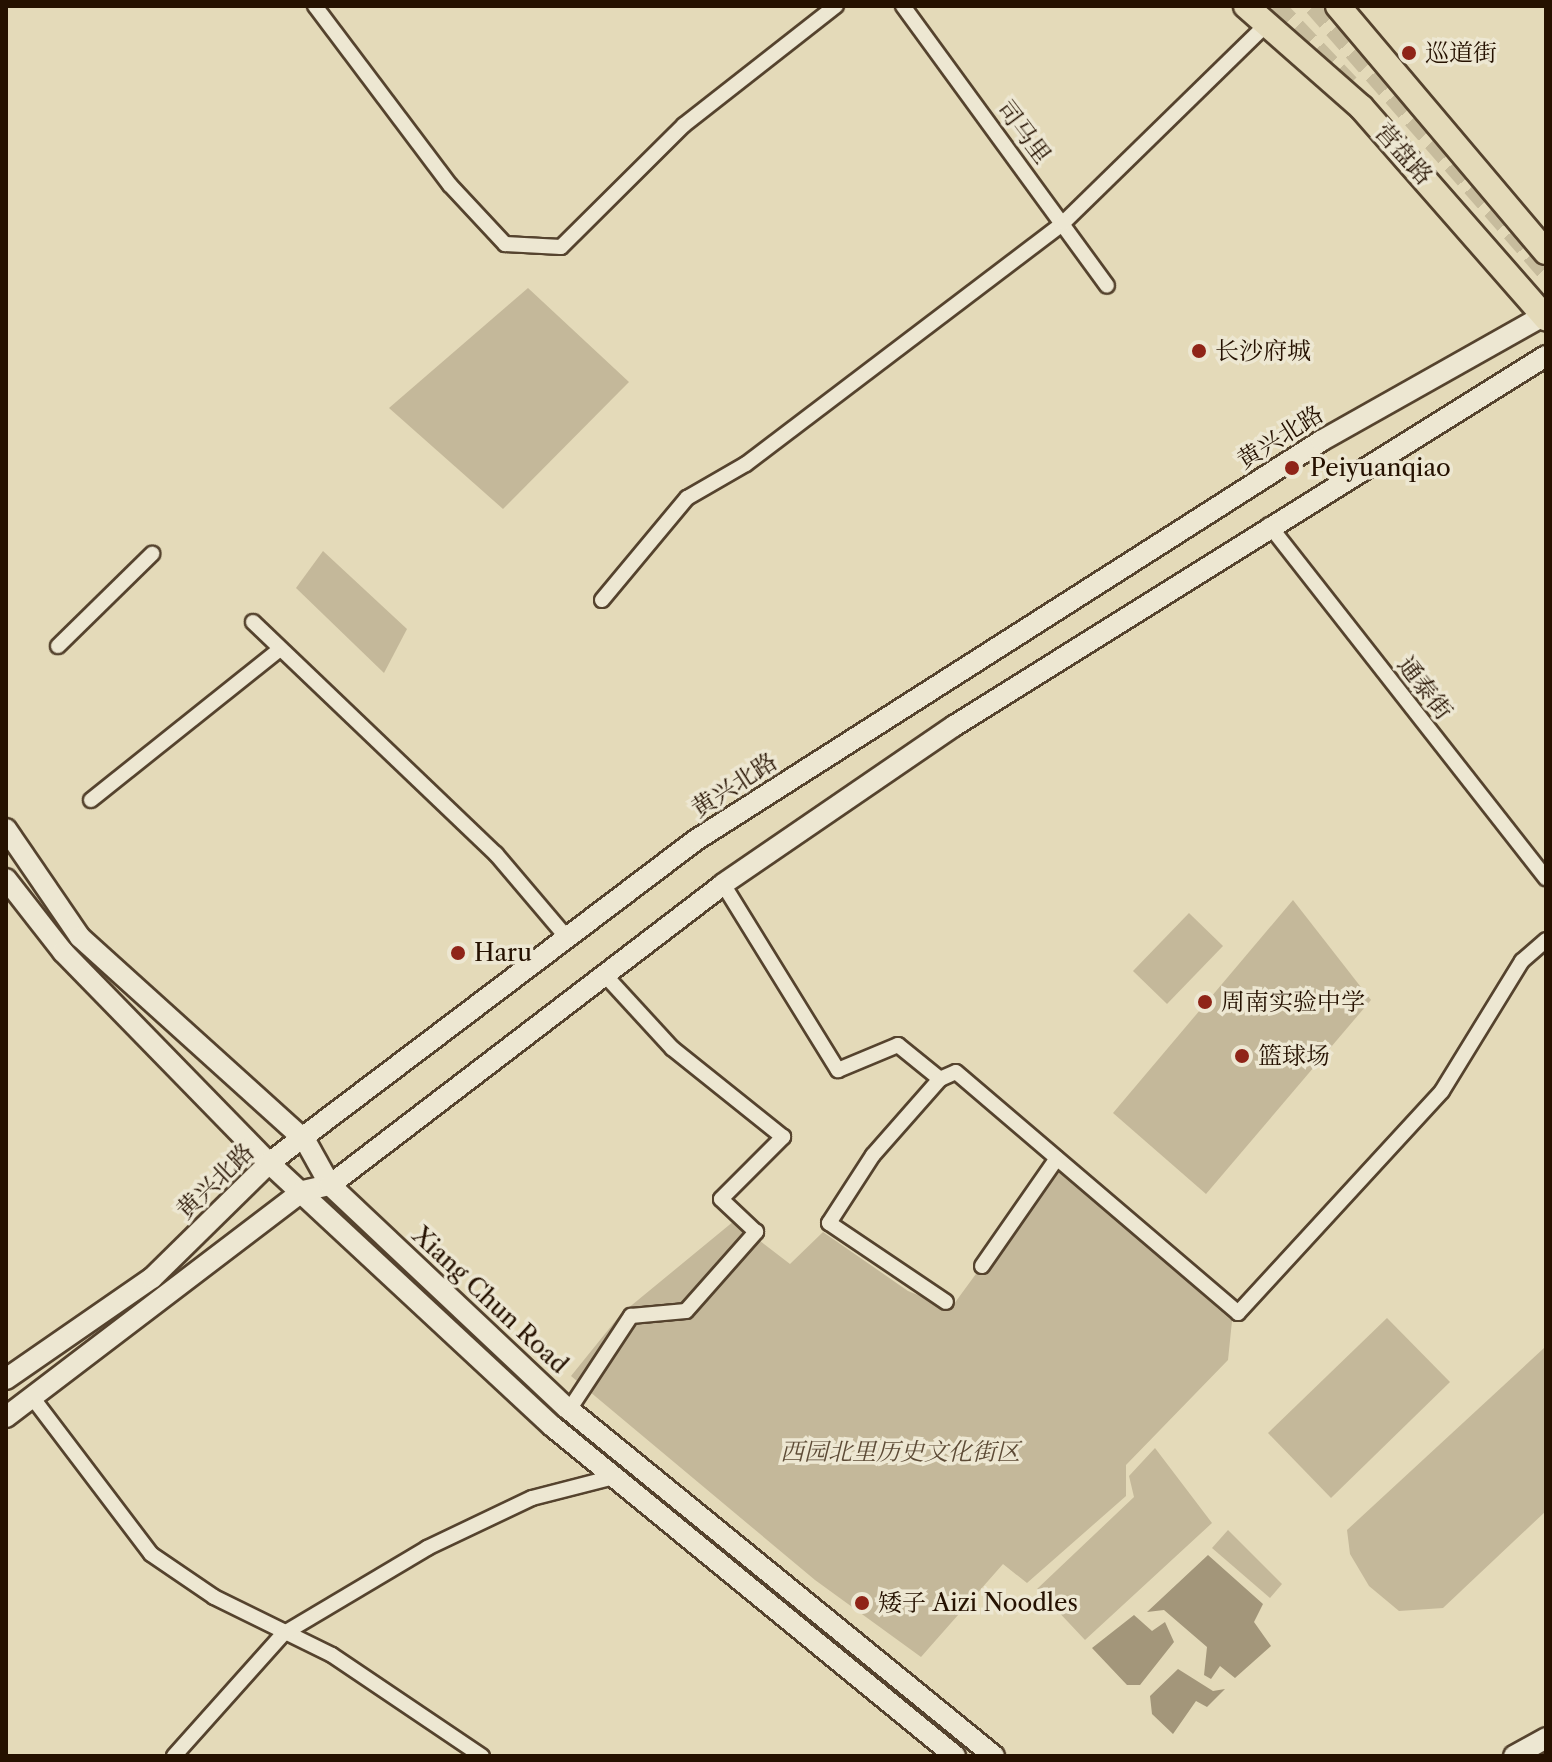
<!DOCTYPE html>
<meta charset="utf-8">
<style>
body{margin:0}
#map{position:relative;width:1552px;height:1762px;overflow:hidden;background:#e4dab9;font-family:"Libre Caslon Text","Noto Serif SC",serif}
div>[style]{position:absolute}
.green>*{inset:0;background:#c4b89a}
.water>*{inset:0;background:#a3967a}
.secondary-tunnel>*{height:20px;margin-top:-10px;transform-origin:0;background:repeating-linear-gradient(90deg,#c7bc9d 0 20px,transparent 0 30px)}
.roads{filter:drop-shadow(2px 0 #55432e) drop-shadow(-2px 0 #55432e) drop-shadow(0 2px #55432e) drop-shadow(0 -2px #55432e)}
.street>*{height:14px;margin:-7px;padding:0 7px;transform-origin:7px;border-radius:7px;background:#ede7d2}
.secondary>*{height:20px;margin:-10px;padding:0 10px;transform-origin:10px;border-radius:10px;background:#ede7d2}
.primary>*{height:24px;margin:-12px;padding:0 12px;transform-origin:12px;border-radius:12px;background:#e4dab9}
.dots>*{width:22px;height:22px;translate:-50% -50%;box-sizing:border-box;border:4px solid #ede7d2;border-radius:50%}
span{translate:-50% -50%;white-space:nowrap;text-align:center;line-height:1.15;-webkit-text-stroke:7px #ede7d2;paint-order:stroke}
.poi-label{font-size:24px;color:#251100}
.left{translate:0 -50%;text-align:left}
.street-label{font-size:24px;color:#251100}
.park-label{font-size:24px;color:#5d4b36;font-style:italic}
.frame{position:absolute;inset:0;border:8px solid #251100;pointer-events:none}
</style>
<div id="map">
<div class="green">
<i style="clip-path:polygon(528px 288px,629px 382px,503px 509px,389px 408px)"></i>
<i style="clip-path:polygon(323px 551px,407px 629px,384px 673px,296px 588px)"></i>
<i style="clip-path:polygon(1293px 900px,1371px 1000px,1206px 1194px,1113px 1113px)"></i>
<i style="clip-path:polygon(1189px 913px,1223px 946px,1167px 1004px,1133px 971px)"></i>
<i style="clip-path:polygon(1055px 1166px,1232px 1321px,1228px 1360px,1126px 1465px,1126px 1496px,1027px 1583px,1003px 1564px,921px 1657px,815px 1580px,571px 1376px,621px 1314px,734px 1221px,790px 1264px,823px 1232px,908px 1291px,951px 1308px)"></i>
<i style="clip-path:polygon(1387px 1318px,1450px 1382px,1331px 1498px,1268px 1433px)"></i>
<i style="clip-path:polygon(1544px 1348px,1546px 1511px,1443px 1608px,1399px 1611px,1369px 1586px,1350px 1554px,1347px 1530px)"></i>
<i style="clip-path:polygon(1155px 1448px,1212px 1523px,1085px 1640px,1037px 1589px,1134px 1497px,1129px 1476px)"></i>
<i style="clip-path:polygon(1228px 1530px,1282px 1584px,1270px 1598px,1212px 1548px)"></i>
</div>
<div class="water">
<i style="clip-path:polygon(1208px 1555px,1263px 1604px,1254px 1622px,1271px 1646px,1235px 1678px,1220px 1666px,1211px 1679px,1204px 1675px,1207px 1647px,1164px 1610px,1147px 1612px)"></i>
<i style="clip-path:polygon(1134px 1615px,1152px 1631px,1165px 1622px,1174px 1642px,1140px 1685px,1127px 1685px,1092px 1648px)"></i>
<i style="clip-path:polygon(1178px 1669px,1213px 1691px,1225px 1689px,1207px 1707px,1196px 1701px,1173px 1734px,1152px 1714px,1150px 1696px)"></i>
</div>
<div class="secondary-tunnel">
<i style="left:1275px;top:6px;width:108px;rotate:46.5deg"></i>
<i style="left:1314px;top:6px;width:352px;rotate:48.8deg"></i>
</div>
<div class="roads">
<div class="street">
<i style="left:315px;top:6px;width:224px;rotate:53deg"></i>
<i style="left:450px;top:185px;width:81px;rotate:47deg"></i>
<i style="left:505px;top:244px;width:56px;rotate:3.1deg"></i>
<i style="left:561px;top:247px;width:173px;rotate:-44.8deg"></i>
<i style="left:684px;top:125px;width:193px;rotate:-38.1deg"></i>
<i style="left:903px;top:6px;width:346px;rotate:53.9deg"></i>
<i style="left:1269px;top:525px;width:449px;rotate:51.9deg"></i>
<i style="left:602px;top:600px;width:133px;rotate:-50.2deg"></i>
<i style="left:687px;top:498px;width:68px;rotate:-30deg"></i>
<i style="left:746px;top:464px;width:398px;rotate:-37.2deg"></i>
<i style="left:1063px;top:223px;width:285px;rotate:-44.3deg"></i>
<i style="left:253px;top:622px;width:336px;rotate:43.7deg"></i>
<i style="left:496px;top:854px;width:111px;rotate:49.7deg"></i>
<i style="left:58px;top:646px;width:132px;rotate:-44.4deg"></i>
<i style="left:91px;top:800px;width:242px;rotate:-38.6deg"></i>
<i style="left:723px;top:884px;width:219px;rotate:58.3deg"></i>
<i style="left:838px;top:1070px;width:65px;rotate:-22.6deg"></i>
<i style="left:898px;top:1045px;width:54px;rotate:39deg"></i>
<i style="left:940px;top:1079px;width:17px;rotate:-24deg"></i>
<i style="left:956px;top:1072px;width:371px;rotate:40.5deg"></i>
<i style="left:1238px;top:1313px;width:301px;rotate:-47.4deg"></i>
<i style="left:1442px;top:1091px;width:153px;rotate:-58.4deg"></i>
<i style="left:1522px;top:961px;width:32px;rotate:-41deg"></i>
<i style="left:940px;top:1079px;width:101px;rotate:131.4deg"></i>
<i style="left:873px;top:1155px;width:81px;rotate:122.9deg"></i>
<i style="left:829px;top:1223px;width:141px;rotate:34deg"></i>
<i style="left:982px;top:1266px;width:131px;rotate:-55.2deg"></i>
<i style="left:32px;top:1397px;width:197px;rotate:52.8deg"></i>
<i style="left:151px;top:1554px;width:76px;rotate:34.3deg"></i>
<i style="left:214px;top:1597px;width:131px;rotate:26.2deg"></i>
<i style="left:332px;top:1655px;width:181px;rotate:34deg"></i>
<i style="left:569px;top:1410px;width:113px;rotate:-56.6deg"></i>
<i style="left:631px;top:1316px;width:55px;rotate:-5.2deg"></i>
<i style="left:686px;top:1311px;width:106px;rotate:-48.5deg"></i>
<i style="left:756px;top:1232px;width:48px;rotate:-136.7deg"></i>
<i style="left:721px;top:1199px;width:88px;rotate:-45deg"></i>
<i style="left:783px;top:1137px;width:142px;rotate:-141.3deg"></i>
<i style="left:672px;top:1048px;width:100px;rotate:-132.6deg"></i>
<i style="left:174px;top:1756px;width:164px;rotate:-48.2deg"></i>
<i style="left:283px;top:1634px;width:168px;rotate:-30.8deg"></i>
<i style="left:427px;top:1548px;width:116px;rotate:-25.5deg"></i>
<i style="left:532px;top:1498px;width:85px;rotate:-14.4deg"></i>
</div>
<div class="secondary">
<i style="left:6px;top:829px;width:131px;rotate:55.6deg"></i>
<i style="left:80px;top:937px;width:303px;rotate:42.1deg"></i>
<i style="left:305px;top:1140px;width:51px;rotate:60.9deg"></i>
<i style="left:330px;top:1185px;width:325px;rotate:43.3deg"></i>
<i style="left:567px;top:1408px;width:551px;rotate:39.18deg"></i>
<i style="left:6px;top:879px;width:93px;rotate:52deg"></i>
<i style="left:63px;top:952px;width:295px;rotate:45.7deg"></i>
<i style="left:269px;top:1163px;width:386px;rotate:42.9deg"></i>
<i style="left:552px;top:1426px;width:521px;rotate:39.31deg"></i>
<i style="left:6px;top:1379px;width:178px;rotate:-34.7deg"></i>
<i style="left:152px;top:1278px;width:164px;rotate:-44.5deg"></i>
<i style="left:269px;top:1163px;width:535px;rotate:-37.11deg"></i>
<i style="left:696px;top:840px;width:742px;rotate:-32.55deg"></i>
<i style="left:1321px;top:441px;width:258px;rotate:-29.4deg"></i>
<i style="left:6px;top:1417px;width:373px;rotate:-37.3deg"></i>
<i style="left:303px;top:1191px;width:28px;rotate:-13deg"></i>
<i style="left:330px;top:1185px;width:495px;rotate:-37.4deg"></i>
<i style="left:723px;top:884px;width:280px;rotate:-34.4deg"></i>
<i style="left:954px;top:726px;width:698px;rotate:-32.01deg"></i>
<i style="left:1514px;top:1756px;width:37px;rotate:-29deg"></i>
</div>
<div class="primary">
<i style="left:1246px;top:6px;width:153px;rotate:41.3deg"></i>
<i style="left:1361px;top:107px;width:281px;rotate:48.8deg"></i>
<i style="left:1338px;top:6px;width:322px;rotate:49.8deg"></i>
</div>
</div>
<div class="dots">
<i style="left:1409px;top:53px;background:#8f2418"></i>
<i style="left:1199px;top:351px;background:#8f2418"></i>
<i style="left:1292px;top:468px;background:#8f2418"></i>
<i style="left:458px;top:953px;background:#8f2418"></i>
<i style="left:1205px;top:1002px;background:#8f2418"></i>
<i style="left:1242px;top:1056px;background:#8f2418"></i>
<i style="left:862px;top:1603px;background:#8f2418"></i>
</div>
<div class="poi-label">
<span class="left" style="left:1425px;top:53px">巡道街</span>
<span class="left" style="left:1215px;top:351px">长沙府城</span>
<span class="left" style="left:1310px;top:468px">Peiyuanqiao</span>
<span class="left" style="left:474px;top:953px">Haru</span>
<span class="left" style="left:1221px;top:1002px">周南实验中学</span>
<span class="left" style="left:1258px;top:1056px">篮球场</span>
<span class="left" style="left:878px;top:1603px">矮子 Aizi Noodles</span>
</div>
<div class="street-label">
<span style="left:1024px;top:132px;rotate:53deg">司马里</span>
<span style="left:1404px;top:154px;rotate:48deg">营盘路</span>
<span style="left:1280px;top:437px;rotate:-32deg">黄兴北路</span>
<span style="left:1425px;top:688px;rotate:52deg">通泰街</span>
<span style="left:734px;top:785px;rotate:-33deg">黄兴北路</span>
<span style="left:215px;top:1181px;rotate:-44deg">黄兴北路</span>
<span style="left:490px;top:1300px;rotate:43deg">Xiang Chun Road</span>
</div>
<div class="park-label">
<span style="left:900px;top:1452px">西园北里历史文化街区</span>
</div>
<div class="frame"></div>
</div>
